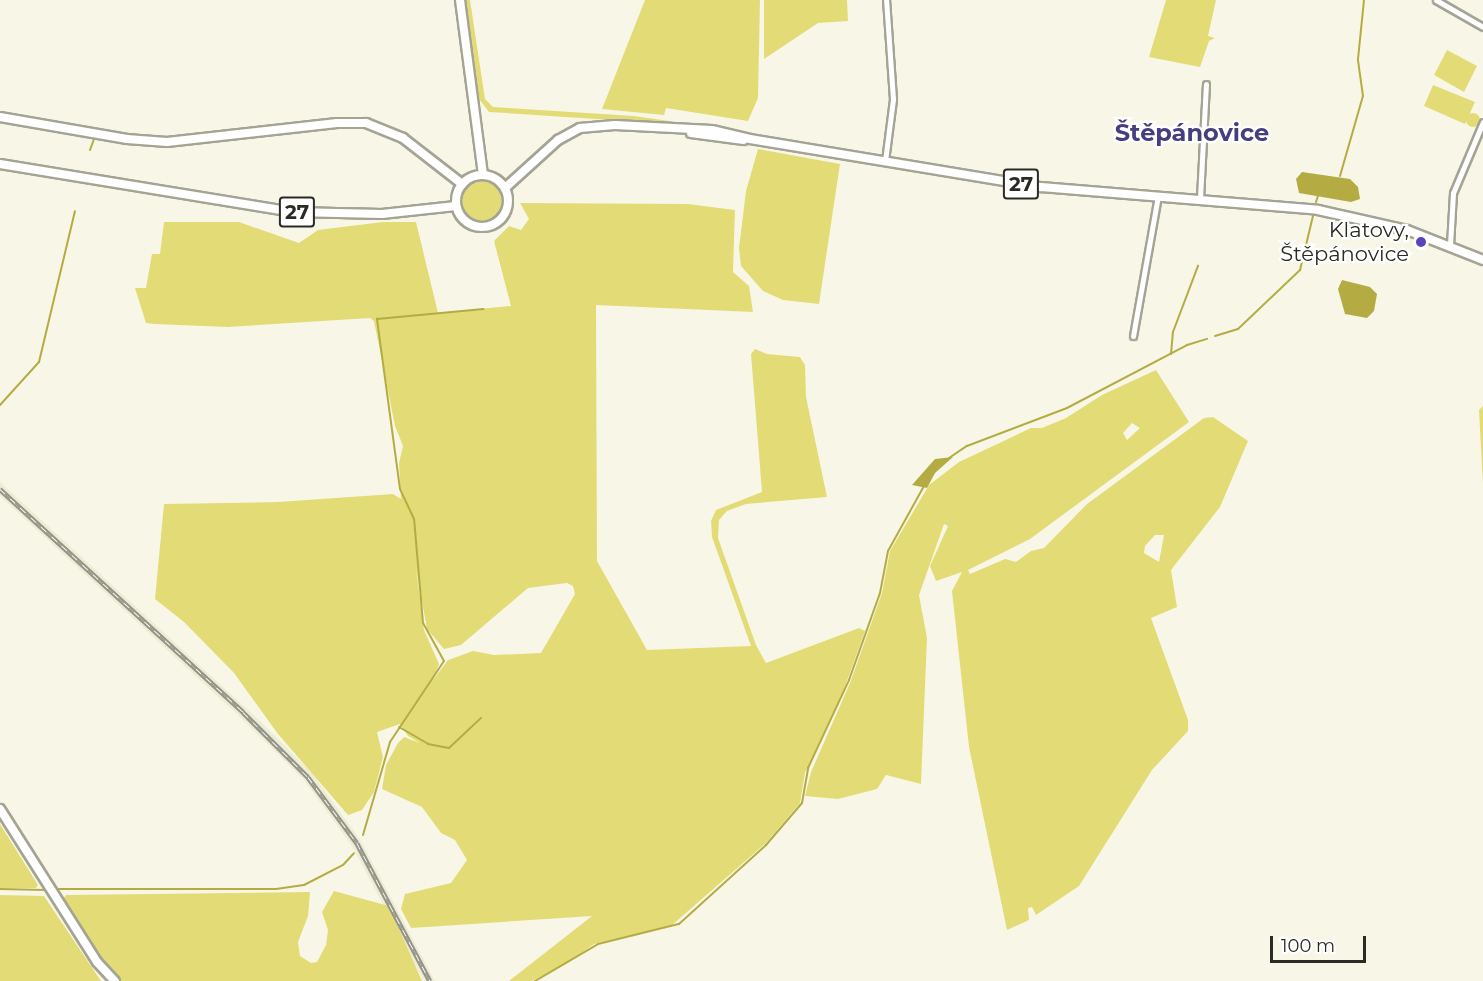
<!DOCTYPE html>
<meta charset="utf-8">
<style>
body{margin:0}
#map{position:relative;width:1483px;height:981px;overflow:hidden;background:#f8f7e7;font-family:Montserrat,sans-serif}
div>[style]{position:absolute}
.built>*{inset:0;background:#edecd4}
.green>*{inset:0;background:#e3dc76}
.round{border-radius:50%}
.water>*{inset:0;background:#b4ac43}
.stream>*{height:2px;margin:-1px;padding:0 1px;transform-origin:1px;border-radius:1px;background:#b4ac43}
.roads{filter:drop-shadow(2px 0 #a4a494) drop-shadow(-2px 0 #a4a494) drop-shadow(0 2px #a4a494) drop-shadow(0 -2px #a4a494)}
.street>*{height:5px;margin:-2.5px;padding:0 2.5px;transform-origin:2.5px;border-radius:2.5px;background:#fff}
.secondary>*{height:8px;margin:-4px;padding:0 4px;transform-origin:4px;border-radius:4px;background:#fff}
.primary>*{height:8px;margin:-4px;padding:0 4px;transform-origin:4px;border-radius:4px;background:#fff}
.primary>.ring{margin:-4px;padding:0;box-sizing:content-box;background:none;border:8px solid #fff;border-radius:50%}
.rail>*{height:4.5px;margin-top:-2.25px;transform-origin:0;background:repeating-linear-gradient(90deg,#fff 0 7px,#949388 0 14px);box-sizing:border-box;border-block:2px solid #949388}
.dots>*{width:16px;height:16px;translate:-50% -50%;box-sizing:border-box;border:3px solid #fff;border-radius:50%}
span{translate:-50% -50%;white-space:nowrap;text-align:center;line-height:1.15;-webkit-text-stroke:4.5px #fff;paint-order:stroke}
.shield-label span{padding:2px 4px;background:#fff;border:2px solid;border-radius:4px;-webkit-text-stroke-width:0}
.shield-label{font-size:20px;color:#2b2a24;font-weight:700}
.poi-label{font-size:21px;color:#2b2a24}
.right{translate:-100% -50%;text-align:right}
.quarter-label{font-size:24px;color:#45407d;font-weight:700}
.scale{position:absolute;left:1270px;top:936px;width:96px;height:27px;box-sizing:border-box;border:3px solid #2b2a24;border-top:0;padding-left:8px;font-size:18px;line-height:21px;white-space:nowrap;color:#2b2a24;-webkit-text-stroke:4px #fff;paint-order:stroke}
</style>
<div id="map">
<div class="built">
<i style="clip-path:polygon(0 482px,260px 721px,312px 773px,361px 841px,435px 981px,424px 981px,352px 846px,304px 780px,239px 716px,0 496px)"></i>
</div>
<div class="green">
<i style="clip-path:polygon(465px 0,470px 0,485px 99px,493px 107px,634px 116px,704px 126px,489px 112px,479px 99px)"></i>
<i style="clip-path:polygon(645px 0,760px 0,758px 98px,748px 121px,666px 108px,664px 115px,602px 109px)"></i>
<i style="clip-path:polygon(764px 0,847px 0,848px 21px,818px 23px,764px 59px)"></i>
<i style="clip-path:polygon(1166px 0,1216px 0,1208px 36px,1215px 38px,1209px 41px,1200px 67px,1149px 57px)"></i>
<i style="clip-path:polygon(1447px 50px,1477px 66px,1464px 92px,1434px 75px)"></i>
<i style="clip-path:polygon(1433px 85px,1475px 102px,1465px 124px,1424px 106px)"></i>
<i class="round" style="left:1466px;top:113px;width:14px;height:14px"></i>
<i style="clip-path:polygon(758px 149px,840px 164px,819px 304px,783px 300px,763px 291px,741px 266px,739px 248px,746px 191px)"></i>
<i class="round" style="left:461px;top:180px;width:42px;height:42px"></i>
<i style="clip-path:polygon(evenodd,520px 203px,688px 204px,735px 210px,733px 272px,749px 286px,753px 312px,596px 305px,597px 561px,647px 650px,751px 646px,712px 537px,711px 521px,716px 510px,762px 492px,751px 354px,755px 349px,767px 354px,800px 357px,805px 365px,806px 397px,827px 497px,746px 504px,727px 511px,719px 520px,718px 538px,756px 645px,766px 663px,859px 628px,865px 631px,843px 692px,805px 773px,800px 803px,765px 844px,671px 926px,594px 944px,566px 964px,532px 981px,509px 981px,592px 916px,411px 928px,401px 909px,405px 894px,451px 883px,467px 860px,455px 840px,441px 833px,422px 807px,382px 789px,386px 765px,398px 743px,404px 737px,420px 743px,408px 736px,400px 724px,377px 732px,383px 757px,374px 792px,362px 810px,348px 815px,278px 734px,234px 673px,184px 622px,155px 599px,164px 504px,278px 502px,393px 494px,401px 499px,399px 463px,403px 446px,395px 426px,374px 321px,370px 318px,228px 327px,154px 324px,146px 323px,135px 288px,146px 288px,152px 254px,160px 254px,164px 222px,239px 222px,299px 243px,318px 230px,383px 222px,416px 222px,438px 313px,511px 306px,494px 241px,509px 226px,521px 230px,529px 219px,520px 203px,416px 568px,427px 629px,444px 649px,461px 645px,528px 588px,567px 583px,573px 586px,575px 594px,541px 653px,494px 655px,473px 651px,448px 660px,433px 680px,439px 664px,424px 630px,416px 568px)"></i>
<i style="clip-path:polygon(evenodd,1156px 370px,1189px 422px,1030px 539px,968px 570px,970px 574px,1005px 559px,1016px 562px,1031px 551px,1044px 548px,1087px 504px,1204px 418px,1213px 417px,1248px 441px,1220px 507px,1171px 570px,1177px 607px,1151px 618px,1188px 720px,1188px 731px,1152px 770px,1079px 886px,1036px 915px,1032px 907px,1028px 908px,1029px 920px,1007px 930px,969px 747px,952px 591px,962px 572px,936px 581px,930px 566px,948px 526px,944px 524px,919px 595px,927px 638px,921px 784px,886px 775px,877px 789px,838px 799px,805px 796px,811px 772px,850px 683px,882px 593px,890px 551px,929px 485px,959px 462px,1031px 428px,1042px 428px,1066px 418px,1102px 395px,1156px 370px,1132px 423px,1140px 428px,1127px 440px,1123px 433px,1132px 423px,1156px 370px,1155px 535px,1164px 535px,1159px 562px,1144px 553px,1145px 546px,1155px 535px)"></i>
<i style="clip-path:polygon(1483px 406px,1483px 484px,1479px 410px)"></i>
<i style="clip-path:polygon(0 824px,38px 885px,36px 888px,0 888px)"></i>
<i style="clip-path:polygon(334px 891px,389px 906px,422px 981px,119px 981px,105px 967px,62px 901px,66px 895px,310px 892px,308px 916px,298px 942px,300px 956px,311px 963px,317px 962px,326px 945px,328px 930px,322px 912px)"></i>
<i style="clip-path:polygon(0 895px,44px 896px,101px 981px,0 981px)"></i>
</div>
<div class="water">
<i style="clip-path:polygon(1302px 172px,1350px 179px,1358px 187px,1360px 199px,1351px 202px,1299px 193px,1296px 179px)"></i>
<i style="clip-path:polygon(1342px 280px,1370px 287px,1377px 294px,1374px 311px,1367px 318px,1345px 314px,1338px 289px)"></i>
<i style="clip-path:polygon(953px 457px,935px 473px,927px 488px,912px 485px,935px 459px)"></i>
</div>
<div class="stream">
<i style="left:90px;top:150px;width:12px;rotate:-70deg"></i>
<i style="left:1340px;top:176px;width:83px;rotate:-74deg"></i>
<i style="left:1363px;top:96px;width:37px;rotate:-98deg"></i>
<i style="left:1358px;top:59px;width:59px;rotate:-84.2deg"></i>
<i style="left:1316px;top:202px;width:6px;rotate:-72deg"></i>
<i style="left:1215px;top:336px;width:24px;rotate:-17deg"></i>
<i style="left:1238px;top:329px;width:86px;rotate:-43.6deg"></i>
<i style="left:1300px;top:270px;width:56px;rotate:-76.5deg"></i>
<i style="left:1171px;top:354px;width:22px;rotate:-85deg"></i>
<i style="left:1173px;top:332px;width:71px;rotate:-69.3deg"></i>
<i style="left:0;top:405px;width:58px;rotate:-47.8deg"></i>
<i style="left:39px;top:362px;width:155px;rotate:-76.6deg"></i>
<i style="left:949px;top:458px;width:22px;rotate:-34deg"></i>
<i style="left:967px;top:446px;width:107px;rotate:-20.8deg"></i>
<i style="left:1067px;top:408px;width:136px;rotate:-27.7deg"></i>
<i style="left:1187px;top:345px;width:21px;rotate:-17deg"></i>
<i style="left:399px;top:727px;width:34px;rotate:30deg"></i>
<i style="left:428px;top:744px;width:21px;rotate:11deg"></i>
<i style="left:449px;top:748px;width:44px;rotate:-43.2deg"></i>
<i style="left:363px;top:835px;width:97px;rotate:-73.8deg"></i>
<i style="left:390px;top:742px;width:97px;rotate:-56.3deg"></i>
<i style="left:444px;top:661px;width:43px;rotate:-118.9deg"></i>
<i style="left:423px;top:623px;width:104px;rotate:-94.9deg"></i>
<i style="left:414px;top:519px;width:33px;rotate:-115deg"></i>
<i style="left:400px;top:489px;width:172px;rotate:-97.7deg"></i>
<i style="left:377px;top:319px;width:107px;rotate:-5.3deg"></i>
<i style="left:0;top:889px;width:46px;rotate:1.2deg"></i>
<i style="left:56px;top:889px;width:220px"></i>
<i style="left:276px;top:889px;width:28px;rotate:-8deg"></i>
<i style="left:304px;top:885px;width:44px;rotate:-27.1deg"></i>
<i style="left:343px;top:865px;width:16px;rotate:-47deg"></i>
<i style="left:535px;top:981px;width:73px;rotate:-30.4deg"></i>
<i style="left:598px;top:944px;width:83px;rotate:-13.9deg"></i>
<i style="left:679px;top:924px;width:118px;rotate:-42.2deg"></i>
<i style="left:766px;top:845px;width:55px;rotate:-49.4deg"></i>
<i style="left:802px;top:803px;width:36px;rotate:-80deg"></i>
<i style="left:808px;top:768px;width:97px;rotate:-65deg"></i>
<i style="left:849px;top:680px;width:92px;rotate:-70.4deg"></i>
<i style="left:880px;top:593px;width:43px;rotate:-79.2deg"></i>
<i style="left:888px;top:551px;width:74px;rotate:-61deg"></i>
</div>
<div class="roads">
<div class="street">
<i style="left:1436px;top:0;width:54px;rotate:29.9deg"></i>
<i style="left:885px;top:161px;width:63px;rotate:-82.6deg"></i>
<i style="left:893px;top:99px;width:99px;rotate:-94deg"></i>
<i style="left:1200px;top:198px;width:114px;rotate:-87deg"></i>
<i style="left:1450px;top:245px;width:52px;rotate:-86.7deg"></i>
<i style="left:1453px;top:193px;width:77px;rotate:-67.1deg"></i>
<i style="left:1133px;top:336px;width:142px;rotate:-79.9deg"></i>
</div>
<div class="secondary">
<i style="left:460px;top:0;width:176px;rotate:82.5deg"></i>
<i style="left:0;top:117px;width:129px;rotate:9.8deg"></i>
<i style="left:127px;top:139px;width:40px;rotate:4.3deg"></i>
<i style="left:167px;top:142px;width:171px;rotate:-6.4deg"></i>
<i style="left:337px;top:123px;width:29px"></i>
<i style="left:366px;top:123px;width:40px;rotate:22deg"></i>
<i style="left:403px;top:138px;width:75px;rotate:37.9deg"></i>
<i style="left:0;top:809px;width:181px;rotate:57.6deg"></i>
<i style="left:97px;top:962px;width:26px;rotate:47deg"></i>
</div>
<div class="primary">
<i style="left:691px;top:133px;width:53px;rotate:7.5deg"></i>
<i style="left:0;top:164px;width:297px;rotate:9.3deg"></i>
<i style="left:293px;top:212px;width:89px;rotate:1.3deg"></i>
<i style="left:382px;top:214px;width:74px;rotate:-6.2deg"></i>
<i class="ring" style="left:456px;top:175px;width:44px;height:44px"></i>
<i style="left:505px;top:188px;width:72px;rotate:-42.2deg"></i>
<i style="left:558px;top:140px;width:25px;rotate:-29deg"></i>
<i style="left:580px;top:128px;width:35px;rotate:-5deg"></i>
<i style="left:615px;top:125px;width:97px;rotate:3deg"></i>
<i style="left:712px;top:130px;width:39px;rotate:13deg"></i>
<i style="left:750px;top:139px;width:295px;rotate:9.4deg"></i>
<i style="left:1041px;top:187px;width:278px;rotate:4.7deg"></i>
<i style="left:1318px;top:210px;width:91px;rotate:12.7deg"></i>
<i style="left:1407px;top:230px;width:82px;rotate:21.5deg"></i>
</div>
</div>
<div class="rail">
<i style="left:0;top:489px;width:330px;rotate:42.5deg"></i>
<i style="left:243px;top:712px;width:92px;rotate:45deg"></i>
<i style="left:308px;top:777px;width:82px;rotate:53.4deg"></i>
<i style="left:357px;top:843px;width:156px;rotate:62.1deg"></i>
</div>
<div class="dots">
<i style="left:1421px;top:242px;background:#5844bc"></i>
</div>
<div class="shield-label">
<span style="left:1021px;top:184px">27</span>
<span style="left:297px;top:212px">27</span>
</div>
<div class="poi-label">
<span class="right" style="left:1409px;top:242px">Klatovy,<br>Štěpánovice</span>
</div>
<div class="quarter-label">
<span style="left:1192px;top:133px">Štěpánovice</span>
</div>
<div class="scale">100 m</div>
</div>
